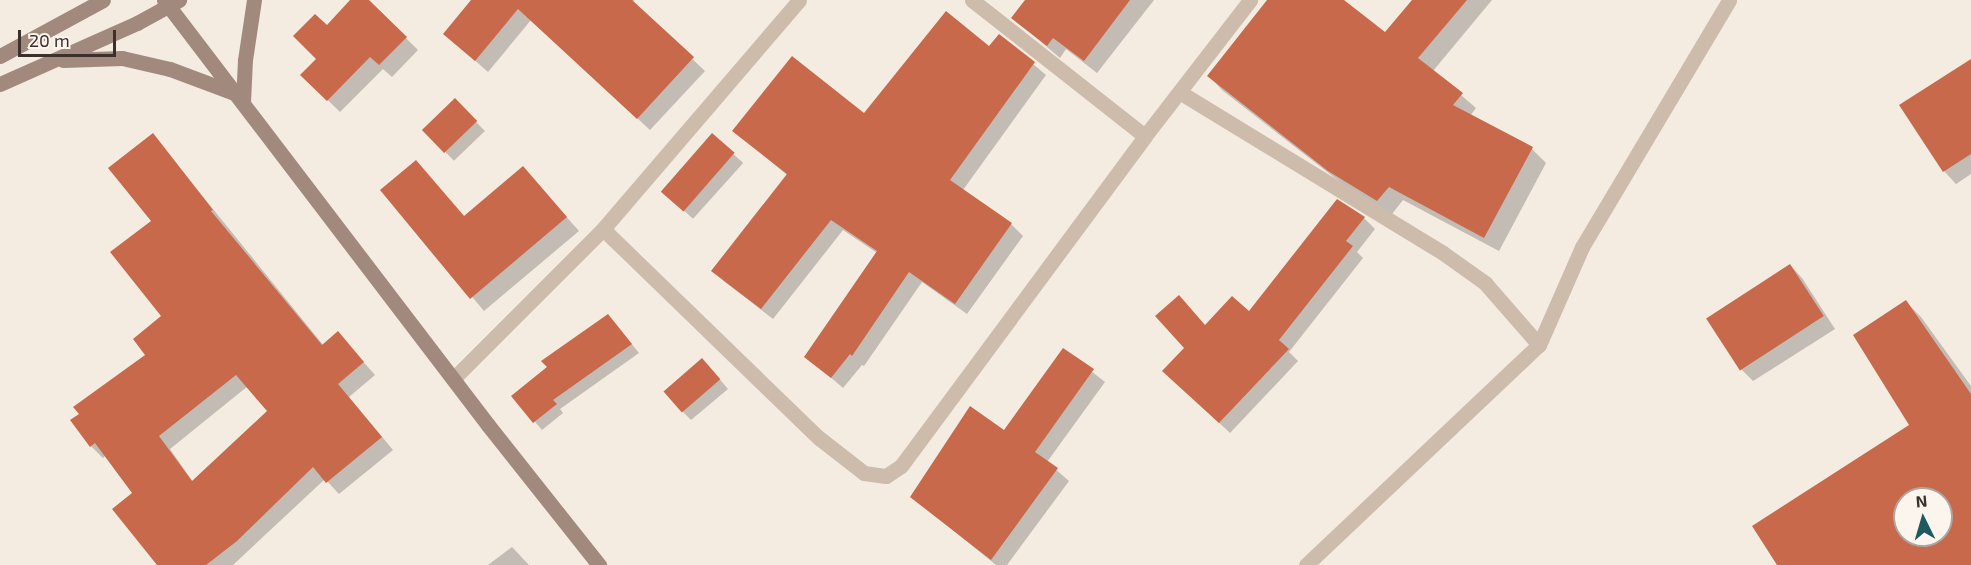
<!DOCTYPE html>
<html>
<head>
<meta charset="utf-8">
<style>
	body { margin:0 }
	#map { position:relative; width:1971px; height:565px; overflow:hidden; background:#f4ebe1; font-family:"Exo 2",sans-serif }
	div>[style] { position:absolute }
	.shadow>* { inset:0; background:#0003; transform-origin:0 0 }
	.building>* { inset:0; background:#c8694b; transform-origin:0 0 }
	.street>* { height:15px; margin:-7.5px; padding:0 7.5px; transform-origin:7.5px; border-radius:7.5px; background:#cdbbac }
	.secondary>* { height:15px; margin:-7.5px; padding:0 7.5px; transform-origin:7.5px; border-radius:7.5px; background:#a18a7d }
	span { translate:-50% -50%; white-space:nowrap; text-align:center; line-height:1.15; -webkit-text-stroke:4.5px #fbf5ee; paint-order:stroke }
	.north { position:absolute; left:1893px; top:487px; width:60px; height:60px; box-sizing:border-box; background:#fbf5ee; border:2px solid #aea6a0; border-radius:50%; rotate:355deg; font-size:16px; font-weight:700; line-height:24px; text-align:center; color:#3b302b }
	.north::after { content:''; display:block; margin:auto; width:21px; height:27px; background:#1f5a5e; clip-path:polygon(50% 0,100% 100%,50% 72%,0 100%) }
	.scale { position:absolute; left:18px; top:30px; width:98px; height:27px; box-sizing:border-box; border:3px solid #3b302b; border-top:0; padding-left:8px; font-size:18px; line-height:21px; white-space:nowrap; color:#3b302b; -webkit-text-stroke:4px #fbf5ee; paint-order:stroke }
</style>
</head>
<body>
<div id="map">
	<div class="shadow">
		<i style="clip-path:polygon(353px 0,367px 0,418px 50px,392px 77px,383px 69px,340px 112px,302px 75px,318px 59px,327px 27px)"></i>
		<i style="clip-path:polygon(473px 0,635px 0,632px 2px,705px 71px,650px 130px,531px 20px,488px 72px,445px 34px)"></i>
		<i style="clip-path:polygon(1027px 0,1154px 0,1097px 73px,1066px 49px,1060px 58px,1013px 18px)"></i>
		<i style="clip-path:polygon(1269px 0,1342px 0,1385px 34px,1414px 0,1492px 0,1433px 71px,1476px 108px,1470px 116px,1532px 149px,1546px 163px,1499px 251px,1403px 200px,1392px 214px,1344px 185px,1222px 90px,1209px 76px)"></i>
		<i style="clip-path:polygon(1000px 36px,1046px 75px,963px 190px,1011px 224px,1023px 236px,967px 314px,922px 282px,864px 366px,862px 365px,843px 388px,806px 356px,877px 253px,843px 230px,773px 319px,725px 282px,713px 270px,787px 175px,734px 131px,864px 115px,990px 48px)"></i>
		<i style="clip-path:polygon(1971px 70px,1971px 174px,1956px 184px,1944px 171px)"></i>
		<i style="left:455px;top:100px;width:43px;height:43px;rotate:46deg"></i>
		<i style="clip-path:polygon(evenodd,153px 135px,324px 346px,338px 333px,375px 375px,349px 397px,393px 450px,339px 494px,325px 479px,233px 565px,159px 565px,134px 494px,106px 455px,103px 458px,91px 446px,147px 355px,163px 317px,153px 221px,153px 135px,248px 386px,269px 411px,193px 482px,170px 449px,248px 386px)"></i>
		<i style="left:712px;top:135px;width:42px;height:75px;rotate:42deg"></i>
		<i style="clip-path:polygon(416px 162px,465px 217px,523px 168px,579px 231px,484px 311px,383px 190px)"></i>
		<i style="clip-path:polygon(1337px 201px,1364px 218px,1375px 229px,1357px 252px,1363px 258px,1289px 352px,1298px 361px,1230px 433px,1175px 381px,1206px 326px,1249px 314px)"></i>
		<i style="clip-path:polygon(1790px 265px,1802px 278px,1835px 329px,1753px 381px,1741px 369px)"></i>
		<i style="clip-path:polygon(evenodd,1906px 302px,1921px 317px,1971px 386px,1971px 565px,1779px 565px,1911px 425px,1906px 302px,1905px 499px,1941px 499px,1941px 535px,1905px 535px,1905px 499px)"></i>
		<i style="clip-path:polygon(608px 315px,639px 353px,560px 409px,563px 413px,542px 430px,513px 396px)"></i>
		<i style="clip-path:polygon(1064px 350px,1105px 382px,1047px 462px,1069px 481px,1007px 565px,996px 565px,912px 497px,1005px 432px)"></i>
		<i style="clip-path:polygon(711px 369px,728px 389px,691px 420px,682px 411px)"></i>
		<i style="clip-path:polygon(512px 547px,529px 565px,488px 565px)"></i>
	</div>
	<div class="building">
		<i style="clip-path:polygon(350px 0,369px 0,407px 37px,379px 65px,370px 57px,327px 101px,300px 75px,316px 59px,293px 36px,315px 14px,327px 25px)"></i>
		<i style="clip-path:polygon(471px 0,632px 0,694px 57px,637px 119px,518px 9px,475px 61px,443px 34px)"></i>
		<i style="clip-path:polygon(1025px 0,1130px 0,1084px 61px,1053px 38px,1047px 46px,1011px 18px)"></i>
		<i style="clip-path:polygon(1267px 0,1344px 0,1385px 32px,1412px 0,1467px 0,1418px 58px,1463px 93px,1453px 105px,1533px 147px,1484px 238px,1389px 187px,1377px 201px,1328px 171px,1207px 76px)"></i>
		<i style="clip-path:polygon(946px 11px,989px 46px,999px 34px,1035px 62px,950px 180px,1012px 223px,955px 304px,909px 272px,852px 356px,850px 354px,831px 378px,804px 357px,877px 251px,831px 220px,761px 309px,711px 271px,787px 174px,732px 131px,792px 56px,864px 113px)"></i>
		<i style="clip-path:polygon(1971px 59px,1971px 154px,1943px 172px,1899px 105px)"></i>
		<i style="left:455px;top:98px;width:32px;height:46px;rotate:46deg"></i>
		<i style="clip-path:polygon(evenodd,153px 133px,213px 210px,211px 211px,322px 345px,338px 331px,364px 362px,338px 384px,382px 437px,326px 483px,313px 467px,237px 541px,206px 565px,157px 565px,112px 509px,132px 493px,95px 443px,90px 447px,70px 420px,79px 414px,73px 407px,145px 355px,133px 339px,161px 316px,110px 252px,151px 221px,108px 168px,153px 133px,236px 375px,267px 411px,192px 481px,159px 436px,236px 375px)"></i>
		<i style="left:712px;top:133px;width:30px;height:78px;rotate:41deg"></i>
		<i style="clip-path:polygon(416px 160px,464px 216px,523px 166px,567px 217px,470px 299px,380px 190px)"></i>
		<i style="clip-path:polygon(1337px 199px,1365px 217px,1346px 241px,1353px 246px,1279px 340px,1289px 349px,1219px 423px,1162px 371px,1184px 348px,1155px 316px,1179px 295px,1205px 325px,1232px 296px,1249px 311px)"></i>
		<i style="left:1790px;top:264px;width:62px;height:100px;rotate:57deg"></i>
		<i style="clip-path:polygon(evenodd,1906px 300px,1971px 394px,1971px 565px,1777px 565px,1752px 526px,1909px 425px,1853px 335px,1906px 300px,1905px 499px,1941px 499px,1941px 535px,1905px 535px,1905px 499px)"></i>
		<i style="clip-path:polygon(608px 314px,632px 344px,553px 400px,557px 404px,533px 423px,511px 396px,547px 367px,541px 361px)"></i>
		<i style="clip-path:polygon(1063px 348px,1094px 369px,1035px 452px,1058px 468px,991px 560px,910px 497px,970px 406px,1004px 430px)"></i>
		<i style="left:702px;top:358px;width:28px;height:51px;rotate:49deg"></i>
	</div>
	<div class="street">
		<i style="left:972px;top:0;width:220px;rotate:38.2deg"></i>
		<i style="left:1181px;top:93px;width:307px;rotate:31.4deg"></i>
		<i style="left:1443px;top:253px;width:52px;rotate:35.5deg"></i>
		<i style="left:1485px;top:283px;width:82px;rotate:48.9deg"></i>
		<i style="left:1539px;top:345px;width:107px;rotate:-66.3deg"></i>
		<i style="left:1582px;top:247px;width:287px;rotate:-59.2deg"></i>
		<i style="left:603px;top:229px;width:301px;rotate:44.1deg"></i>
		<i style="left:819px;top:438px;width:57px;rotate:37.9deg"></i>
		<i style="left:864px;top:473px;width:22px;rotate:8deg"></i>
		<i style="left:886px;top:476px;width:18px;rotate:-34deg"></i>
		<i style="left:901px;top:466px;width:410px;rotate:-53.5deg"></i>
		<i style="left:1145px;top:136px;width:172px;rotate:-52.3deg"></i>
		<i style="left:454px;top:378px;width:211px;rotate:-45deg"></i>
		<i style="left:603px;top:229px;width:301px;rotate:-49.4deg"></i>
		<i style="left:1306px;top:565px;width:320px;rotate:-43.4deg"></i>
	</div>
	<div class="secondary">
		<i style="left:164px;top:0;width:534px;rotate:52.68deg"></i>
		<i style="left:488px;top:425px;width:179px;rotate:51.6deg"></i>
		<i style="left:0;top:56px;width:117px;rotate:-28.5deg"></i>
		<i style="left:63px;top:60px;width:59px;rotate:-1.9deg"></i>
		<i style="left:122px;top:58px;width:49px;rotate:12.9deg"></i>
		<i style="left:170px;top:69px;width:72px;rotate:20.5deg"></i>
		<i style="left:0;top:84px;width:150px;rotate:-24deg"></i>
		<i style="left:137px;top:23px;width:48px;rotate:-28.7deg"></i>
		<i style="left:243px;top:102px;width:42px;rotate:-87.3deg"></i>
		<i style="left:245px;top:60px;width:61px;rotate:-81.5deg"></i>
	</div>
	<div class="north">N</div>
	<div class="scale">20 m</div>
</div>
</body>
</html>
